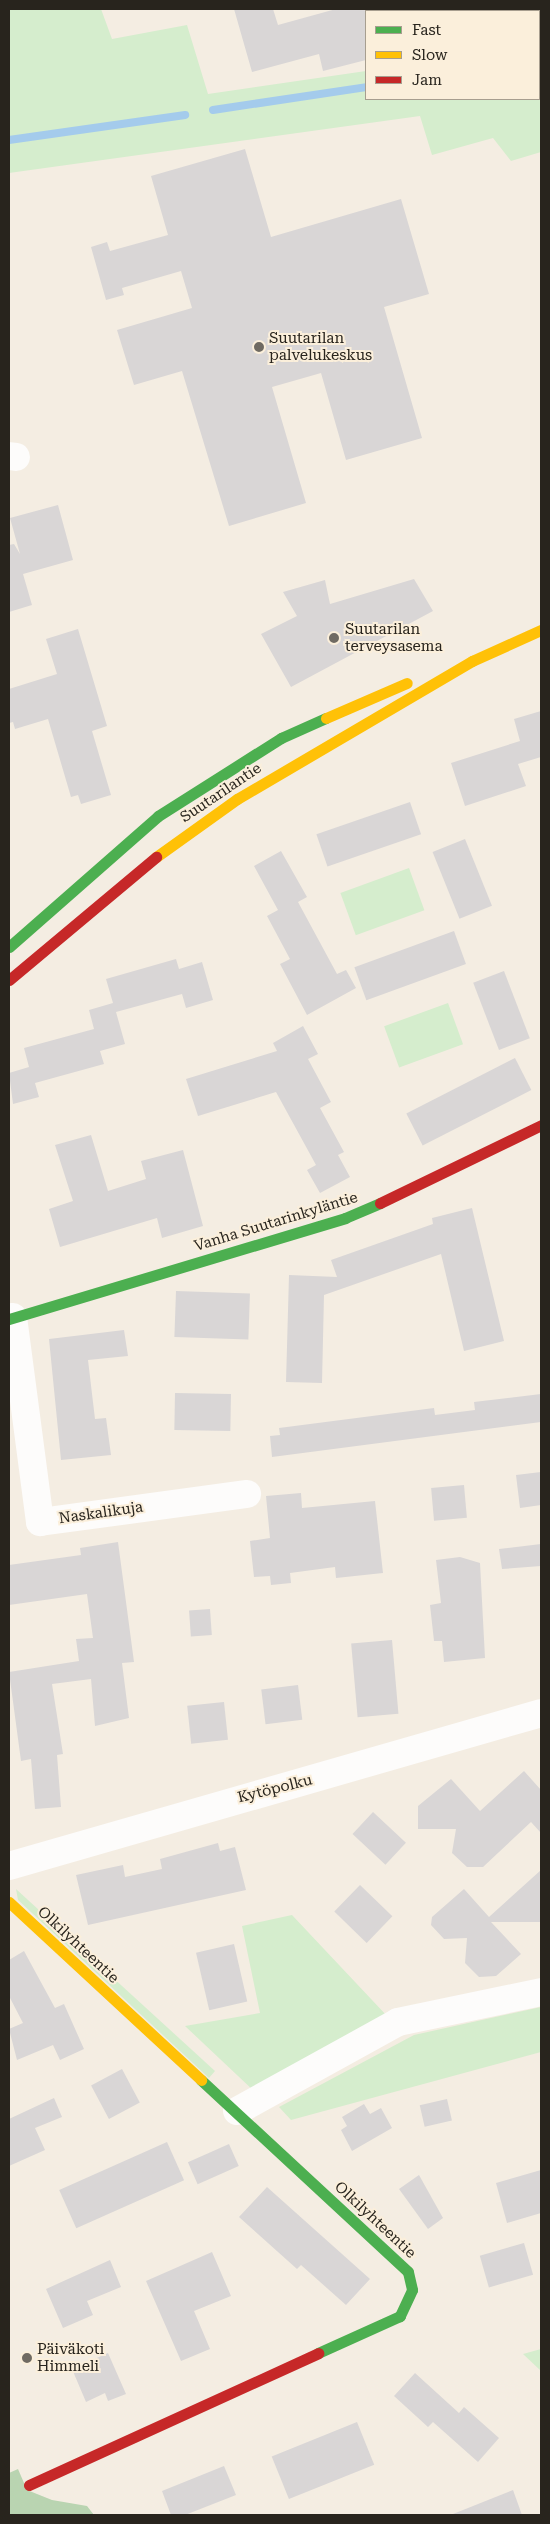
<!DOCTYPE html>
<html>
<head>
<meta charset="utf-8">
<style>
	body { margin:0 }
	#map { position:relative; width:550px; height:2524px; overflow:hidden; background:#f4ede2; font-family:"Roboto Serif",serif }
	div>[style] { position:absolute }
	.green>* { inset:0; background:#d5edcd; transform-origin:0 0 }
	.forest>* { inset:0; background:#b9d4b1 }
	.stream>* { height:8px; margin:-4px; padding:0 4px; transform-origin:4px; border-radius:4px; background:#a4cbec }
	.building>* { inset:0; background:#d9d6d6; transform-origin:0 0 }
	.street>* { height:28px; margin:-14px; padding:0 14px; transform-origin:14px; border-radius:14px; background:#fdfcfb }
	.fast>* { height:11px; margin:-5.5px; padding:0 5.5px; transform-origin:5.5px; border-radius:5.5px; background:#4caf50 }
	.slow>* { height:11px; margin:-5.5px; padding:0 5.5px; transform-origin:5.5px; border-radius:5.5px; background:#ffc107 }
	.jam>* { height:11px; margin:-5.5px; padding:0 5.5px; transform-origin:5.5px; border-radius:5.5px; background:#c62828 }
	.dots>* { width:14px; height:14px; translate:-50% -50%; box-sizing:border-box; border:2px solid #fbefdb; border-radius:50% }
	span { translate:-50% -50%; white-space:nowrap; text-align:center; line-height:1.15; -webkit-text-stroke:4px #fbefdb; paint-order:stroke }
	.poi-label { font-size:15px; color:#28241d }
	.left { translate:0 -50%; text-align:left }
	.street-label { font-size:15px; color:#28241d }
	.frame { position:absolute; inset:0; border:10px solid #28241d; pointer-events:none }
	.legend { position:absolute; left:365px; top:10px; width:175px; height:90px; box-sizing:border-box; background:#fbefdb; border:1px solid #a79e8f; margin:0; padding:6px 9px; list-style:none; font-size:15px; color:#28241d }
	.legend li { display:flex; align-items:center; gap:10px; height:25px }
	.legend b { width:25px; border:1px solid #a79e8f }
</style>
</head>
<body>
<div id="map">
	<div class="green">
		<i style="clip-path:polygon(9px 9px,101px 9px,112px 39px,187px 25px,208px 94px,366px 71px,366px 99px,539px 99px,541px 44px,541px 152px,511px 161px,493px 138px,432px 155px,420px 116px,9px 173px)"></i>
		<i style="left:409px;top:868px;width:45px;height:73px;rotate:70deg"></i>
		<i style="left:448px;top:1003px;width:44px;height:68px;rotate:70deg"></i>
		<i style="clip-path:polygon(16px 1889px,215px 2071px,209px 2078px,18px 1900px)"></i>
		<i style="clip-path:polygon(292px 1915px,388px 2017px,255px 2092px,185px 2026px,260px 2013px,242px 1926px)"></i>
		<i style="clip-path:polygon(541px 2007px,541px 2052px,291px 2120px,279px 2107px,414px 2035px)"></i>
		<i style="clip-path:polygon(354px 2203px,395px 2237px,400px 2247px,350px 2207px)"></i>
		<i style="clip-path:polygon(541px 2349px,541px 2371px,523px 2354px)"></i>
	</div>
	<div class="forest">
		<i style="clip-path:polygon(18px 2469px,27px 2490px,52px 2500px,87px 2506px,94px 2515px,9px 2515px,9px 2473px)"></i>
	</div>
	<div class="stream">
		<i style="left:539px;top:63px;width:2px;rotate:-27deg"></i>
		<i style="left:213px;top:110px;width:155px;rotate:-8.5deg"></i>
		<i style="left:9px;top:140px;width:178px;rotate:-8.1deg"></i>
	</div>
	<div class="building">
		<i style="clip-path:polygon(234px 9px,273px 9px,278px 25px,336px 9px,366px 9px,366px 60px,323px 71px,319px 54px,252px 72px)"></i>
		<i style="clip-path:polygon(245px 149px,271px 237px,401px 199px,429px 294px,384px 307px,422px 438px,346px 460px,321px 373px,272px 387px,306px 503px,229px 526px,182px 371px,134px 385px,117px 330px,192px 308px,181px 271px,122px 288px,124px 295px,106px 300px,91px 247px,107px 242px,110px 251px,168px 235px,151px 176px)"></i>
		<i style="clip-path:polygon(58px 505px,73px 560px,23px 574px,32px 605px,9px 612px,9px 545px,14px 544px,20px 554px,10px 518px)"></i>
		<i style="clip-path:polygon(414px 579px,433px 611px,291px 687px,261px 634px,297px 616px,283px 592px,325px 580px,330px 604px)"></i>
		<i style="clip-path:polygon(78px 629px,107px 726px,92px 731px,111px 795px,81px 804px,78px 795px,71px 797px,48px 719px,15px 729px,13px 722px,9px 723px,9px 689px,57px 674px,46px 639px)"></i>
		<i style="clip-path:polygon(541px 711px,541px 757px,518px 764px,526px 786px,465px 806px,451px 763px,520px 741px,514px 719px)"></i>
		<i style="left:410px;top:802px;width:34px;height:99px;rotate:71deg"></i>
		<i style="left:465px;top:839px;width:72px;height:35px;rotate:68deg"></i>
		<i style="clip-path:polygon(281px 851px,307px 897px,298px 902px,337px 974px,346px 970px,356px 988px,307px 1015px,280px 964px,290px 959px,267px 916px,278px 910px,254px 866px)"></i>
		<i style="left:454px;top:931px;width:35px;height:106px;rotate:70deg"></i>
		<i style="clip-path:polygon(176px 959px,179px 969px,202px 962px,213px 1000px,186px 1008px,182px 994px,116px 1012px,125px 1044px,100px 1051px,104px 1064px,35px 1083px,39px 1097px,13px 1104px,9px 1073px,29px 1067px,24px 1048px,94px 1029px,89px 1010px,113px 1003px,106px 979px)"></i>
		<i style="left:504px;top:971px;width:72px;height:33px;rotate:69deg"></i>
		<i style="clip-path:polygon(303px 1026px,318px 1054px,308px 1059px,331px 1102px,320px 1108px,344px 1152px,338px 1155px,350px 1177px,320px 1193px,307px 1170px,316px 1165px,276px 1092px,198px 1116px,186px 1079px,277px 1051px,273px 1043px)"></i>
		<i style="left:515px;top:1058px;width:36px;height:122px;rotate:63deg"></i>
		<i style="clip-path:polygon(91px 1135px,108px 1191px,146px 1179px,141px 1161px,183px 1150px,203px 1226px,162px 1238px,157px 1218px,60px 1247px,49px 1209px,73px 1201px,55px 1145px)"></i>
		<i style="clip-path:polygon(472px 1208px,504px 1341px,464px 1351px,441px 1254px,324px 1295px,322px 1383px,286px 1382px,289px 1275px,337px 1277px,331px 1260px,433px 1224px,432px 1218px)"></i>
		<i style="left:176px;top:1291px;width:74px;height:46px;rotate:2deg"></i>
		<i style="clip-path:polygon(124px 1330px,128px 1356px,88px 1360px,95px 1419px,106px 1418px,111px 1455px,61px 1460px,49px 1339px)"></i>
		<i style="left:175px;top:1393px;width:56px;height:37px;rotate:1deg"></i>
		<i style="clip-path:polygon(541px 1394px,541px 1422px,272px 1457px,270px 1436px,280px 1435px,279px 1428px,434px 1408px,435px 1415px,475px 1410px,474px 1402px)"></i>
		<i style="clip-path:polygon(541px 1472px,541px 1505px,520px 1508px,516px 1475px)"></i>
		<i style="left:464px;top:1485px;width:33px;height:33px;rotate:85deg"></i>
		<i style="clip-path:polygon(301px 1493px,302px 1508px,375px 1501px,383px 1573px,336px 1578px,335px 1567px,290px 1573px,291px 1583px,271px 1585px,270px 1576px,254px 1577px,250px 1541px,270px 1538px,266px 1496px)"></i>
		<i style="clip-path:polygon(118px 1542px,134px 1662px,122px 1663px,129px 1718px,95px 1726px,91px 1679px,52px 1684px,63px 1754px,57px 1755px,61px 1807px,35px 1809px,31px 1759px,21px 1761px,9px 1672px,79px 1661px,76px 1639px,93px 1638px,87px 1594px,9px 1605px,9px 1565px,81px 1555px,80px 1548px)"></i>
		<i style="clip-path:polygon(541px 1544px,541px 1566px,502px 1569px,499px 1549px)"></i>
		<i style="clip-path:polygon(460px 1557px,480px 1563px,485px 1658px,444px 1662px,442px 1641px,434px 1641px,430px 1605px,441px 1603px,436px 1560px)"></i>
		<i style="left:210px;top:1609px;width:26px;height:21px;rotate:86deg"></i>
		<i style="left:392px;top:1640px;width:74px;height:41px;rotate:85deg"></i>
		<i style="left:298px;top:1685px;width:35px;height:37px;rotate:83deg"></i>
		<i style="left:224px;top:1702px;width:38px;height:37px;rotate:84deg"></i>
		<i style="clip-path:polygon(524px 1771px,541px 1790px,541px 1833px,531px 1822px,483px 1867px,467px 1867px,452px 1853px,456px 1829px,418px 1829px,418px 1806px,451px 1779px,480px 1811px)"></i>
		<i style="left:373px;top:1812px;width:45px;height:30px;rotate:43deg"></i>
		<i style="clip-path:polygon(218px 1843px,220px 1851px,235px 1847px,246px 1890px,88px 1925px,76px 1875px,123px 1865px,125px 1877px,162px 1869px,160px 1859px)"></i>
		<i style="clip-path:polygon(541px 1870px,541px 1922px,491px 1922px,521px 1954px,496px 1976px,479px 1977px,465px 1963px,467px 1938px,444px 1939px,431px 1925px,432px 1917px,464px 1889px,489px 1917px)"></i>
		<i style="left:360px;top:1885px;width:45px;height:37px;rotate:44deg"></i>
		<i style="left:234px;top:1944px;width:59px;height:39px;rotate:77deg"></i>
		<i style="clip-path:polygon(24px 1951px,55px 2008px,64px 2004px,84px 2049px,60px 2060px,53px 2045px,17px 2060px,9px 2029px,23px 2023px,9px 1996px,9px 1960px)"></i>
		<i style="left:122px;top:2069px;width:38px;height:35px;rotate:62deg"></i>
		<i style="clip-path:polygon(54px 2098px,62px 2117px,35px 2128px,45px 2150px,9px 2166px,9px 2119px)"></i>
		<i style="left:447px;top:2099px;width:22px;height:28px;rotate:77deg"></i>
		<i style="clip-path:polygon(364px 2104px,370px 2114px,381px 2108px,392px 2128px,352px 2151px,341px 2130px,347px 2126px,342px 2117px)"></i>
		<i style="left:167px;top:2142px;width:42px;height:118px;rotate:66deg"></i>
		<i style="left:229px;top:2144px;width:24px;height:45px;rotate:66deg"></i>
		<i style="clip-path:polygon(541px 2170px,541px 2213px,507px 2223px,496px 2183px)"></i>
		<i style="clip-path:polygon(419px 2175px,443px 2218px,428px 2229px,399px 2189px)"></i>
		<i style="clip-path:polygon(267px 2187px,370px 2279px,346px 2305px,301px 2265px,297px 2269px,239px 2217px)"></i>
		<i style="left:524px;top:2243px;width:33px;height:46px;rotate:74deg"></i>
		<i style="clip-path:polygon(212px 2252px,231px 2296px,194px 2311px,210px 2349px,181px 2361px,146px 2281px)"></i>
		<i style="clip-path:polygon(110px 2260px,121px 2287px,87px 2301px,93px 2315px,63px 2328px,46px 2289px)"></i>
		<i style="clip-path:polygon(108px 2353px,126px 2394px,108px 2401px,105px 2393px,86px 2402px,72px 2369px)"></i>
		<i style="clip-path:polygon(415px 2373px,459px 2413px,464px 2407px,499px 2438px,478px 2462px,433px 2422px,428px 2427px,394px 2396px)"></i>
		<i style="left:357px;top:2422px;width:46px;height:92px;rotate:68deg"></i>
		<i style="clip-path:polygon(224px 2466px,236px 2495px,185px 2515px,171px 2515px,162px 2491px)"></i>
		<i style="clip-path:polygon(513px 2490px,522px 2515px,453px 2515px,453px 2514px)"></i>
	</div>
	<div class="street">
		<i style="left:9px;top:456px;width:7px;rotate:8deg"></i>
		<i style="left:13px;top:1317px;width:207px;rotate:82.5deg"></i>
		<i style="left:40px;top:1522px;width:209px;rotate:-7.7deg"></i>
		<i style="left:9px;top:1866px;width:554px;rotate:-16.04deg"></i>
		<i style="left:237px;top:2111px;width:184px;rotate:-28.9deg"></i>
		<i style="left:398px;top:2022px;width:146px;rotate:-11.8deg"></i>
	</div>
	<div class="fast">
		<i style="left:9px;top:947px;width:198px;rotate:-41.3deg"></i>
		<i style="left:158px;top:816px;width:146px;rotate:-32.4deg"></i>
		<i style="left:281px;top:738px;width:49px;rotate:-24deg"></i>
		<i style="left:9px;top:1319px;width:351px;rotate:-16.7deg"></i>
		<i style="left:345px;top:1218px;width:38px;rotate:-23deg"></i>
		<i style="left:201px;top:2080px;width:282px;rotate:42.8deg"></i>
		<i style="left:408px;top:2272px;width:18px;rotate:77deg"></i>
		<i style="left:412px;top:2290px;width:29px;rotate:115deg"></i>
		<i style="left:400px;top:2316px;width:90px;rotate:155.7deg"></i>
	</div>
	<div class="slow">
		<i style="left:326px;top:718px;width:88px;rotate:-23.4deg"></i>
		<i style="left:156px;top:857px;width:100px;rotate:-35.6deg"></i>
		<i style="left:237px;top:799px;width:273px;rotate:-30.4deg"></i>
		<i style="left:472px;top:661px;width:76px;rotate:-24.2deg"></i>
		<i style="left:9px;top:1902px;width:262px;rotate:42.8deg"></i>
	</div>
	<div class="jam">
		<i style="left:9px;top:980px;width:192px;rotate:-39.9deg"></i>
		<i style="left:380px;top:1203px;width:179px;rotate:-25.8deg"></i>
		<i style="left:29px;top:2485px;width:318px;rotate:-24.5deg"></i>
	</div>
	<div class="dots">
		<i style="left:259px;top:347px;background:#6f6a62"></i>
		<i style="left:334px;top:638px;background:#6f6a62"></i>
		<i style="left:27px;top:2358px;background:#6f6a62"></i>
	</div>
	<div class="poi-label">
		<span class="left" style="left:269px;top:347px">Suutarilan<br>palvelukeskus</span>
		<span class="left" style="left:345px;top:638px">Suutarilan<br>terveysasema</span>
		<span class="left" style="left:37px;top:2358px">Päiväkoti<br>Himmeli</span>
	</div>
	<div class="street-label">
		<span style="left:221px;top:793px;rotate:-34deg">Suutarilantie</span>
		<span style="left:276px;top:1222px;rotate:-17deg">Vanha Suutarinkyläntie</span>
		<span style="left:101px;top:1513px;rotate:-8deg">Naskalikuja</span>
		<span style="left:275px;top:1789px;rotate:-14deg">Kytöpolku</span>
		<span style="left:78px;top:1945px;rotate:43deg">Olkilyhteentie</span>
		<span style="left:375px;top:2220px;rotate:43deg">Olkilyhteentie</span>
	</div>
	<div class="frame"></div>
	<ul class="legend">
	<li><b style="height:6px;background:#4caf50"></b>Fast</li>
	<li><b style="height:6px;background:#ffc107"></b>Slow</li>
	<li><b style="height:6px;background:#c62828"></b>Jam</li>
	</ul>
</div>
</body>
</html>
